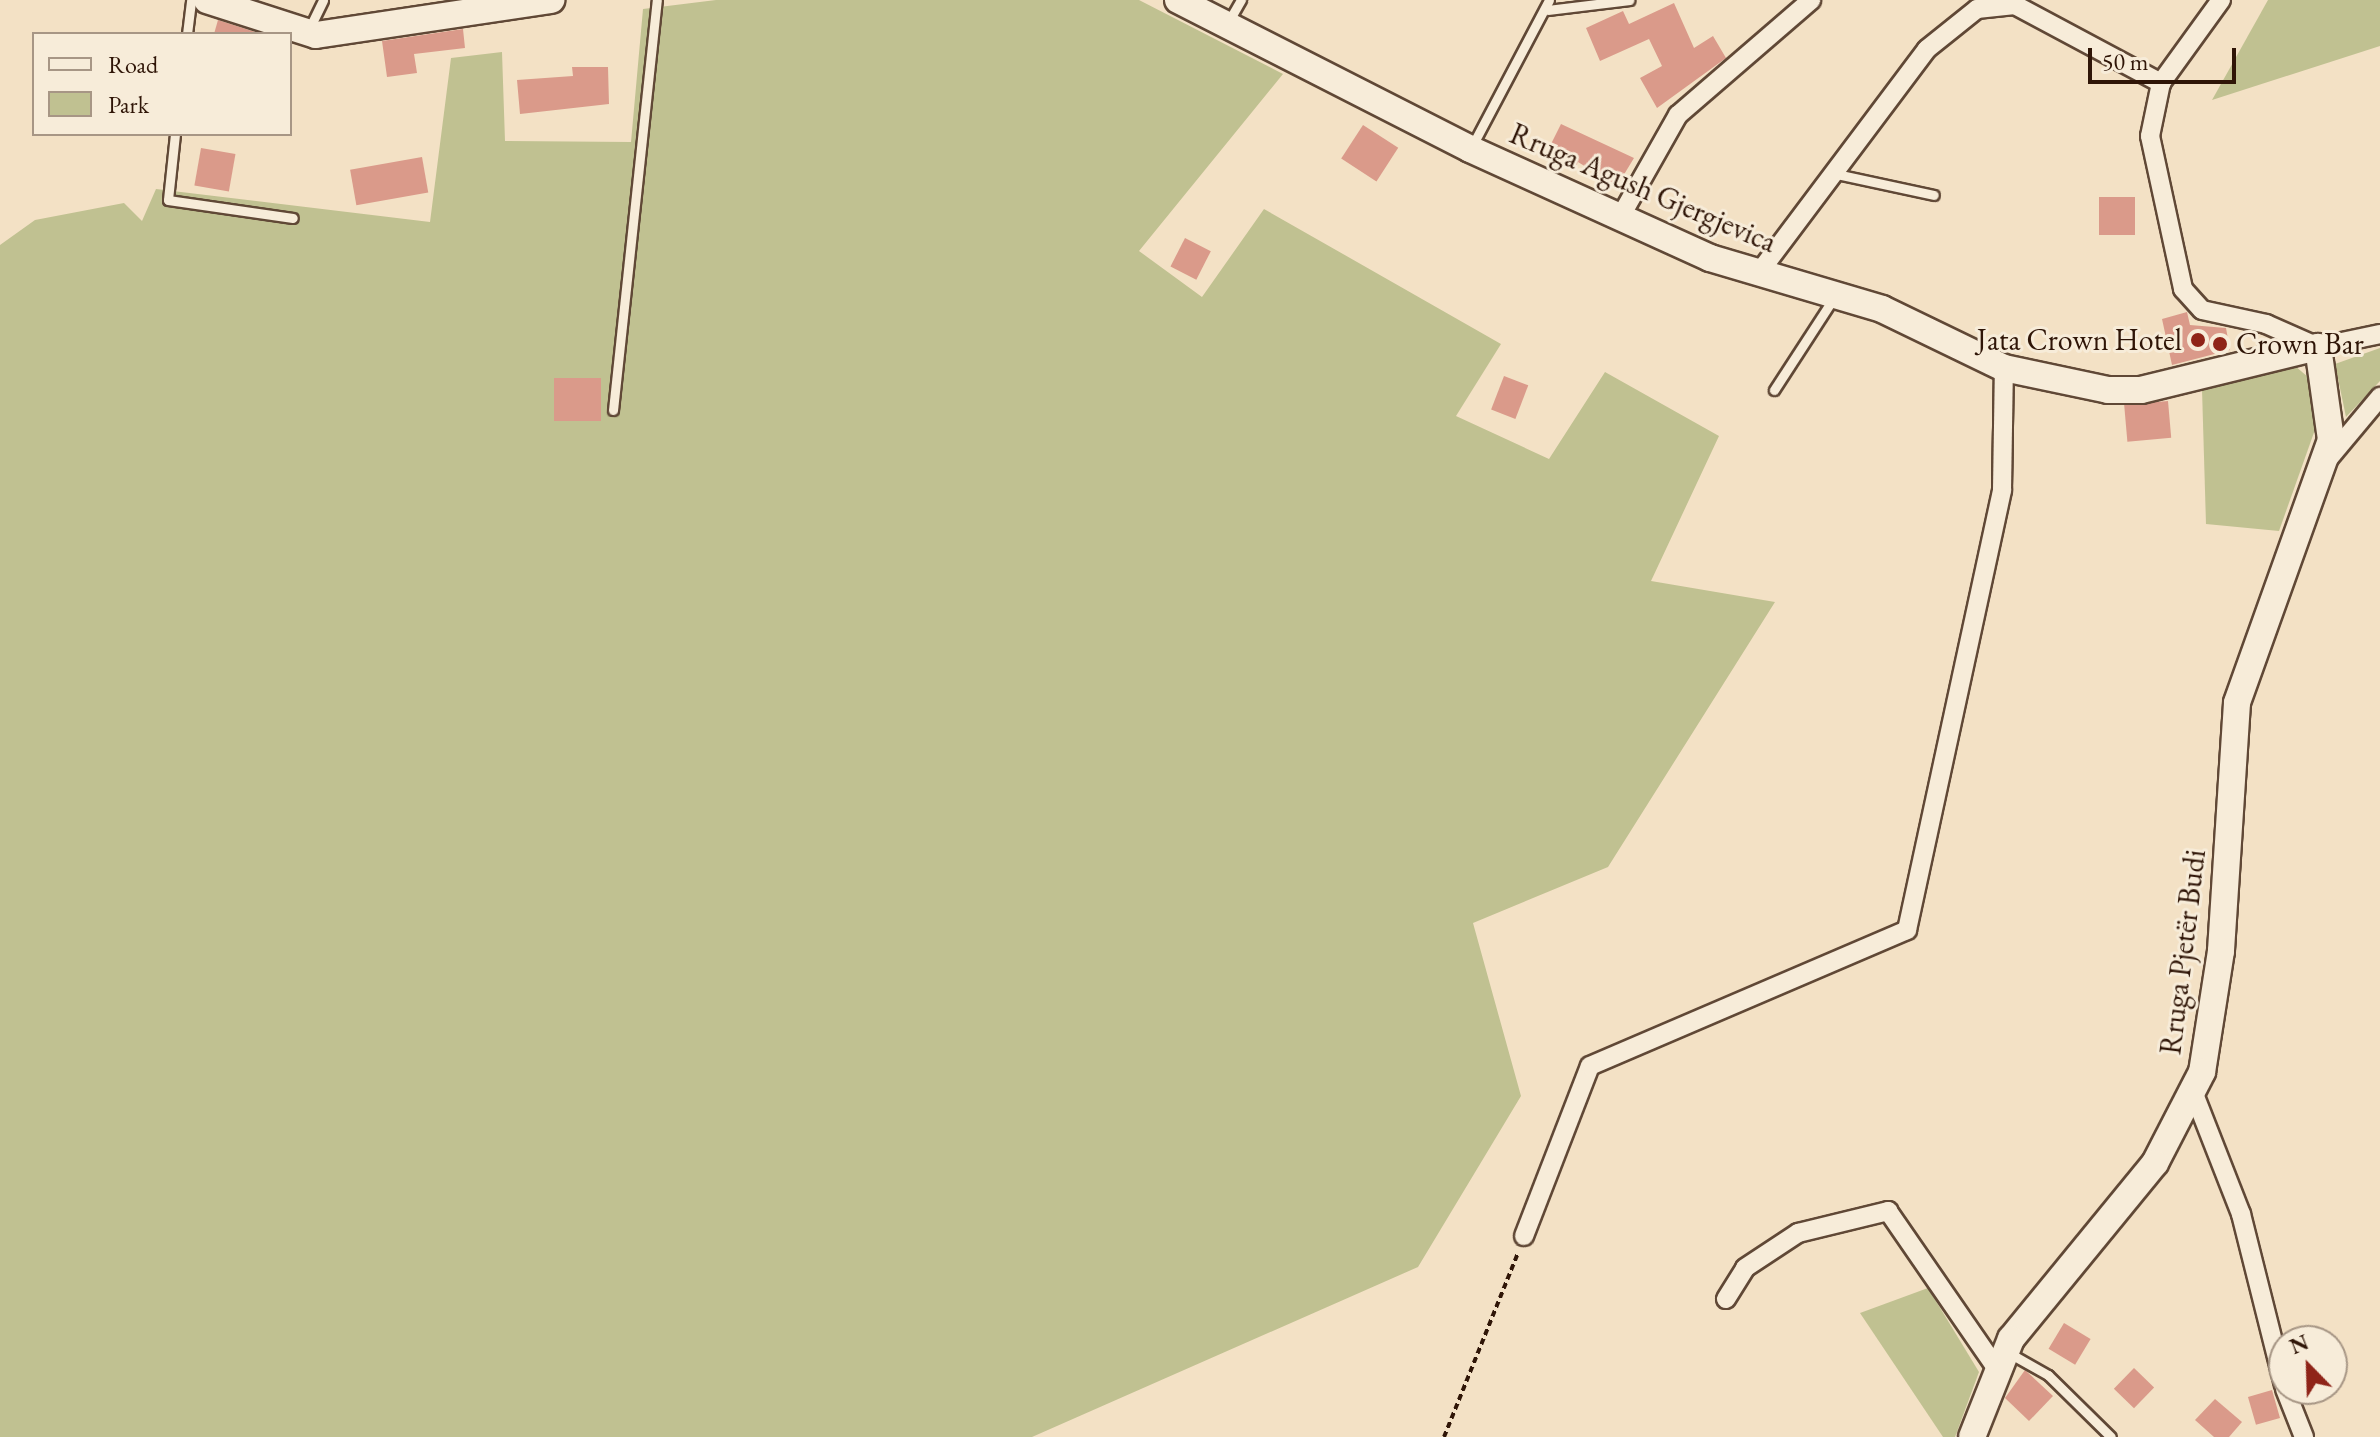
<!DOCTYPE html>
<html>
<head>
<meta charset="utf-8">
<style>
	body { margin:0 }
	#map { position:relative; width:2380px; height:1437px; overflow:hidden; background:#f3e1c5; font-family:"EB Garamond",serif }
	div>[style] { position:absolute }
	.green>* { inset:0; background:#c0c191 }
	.building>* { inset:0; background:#da9a8a; transform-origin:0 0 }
	.path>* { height:4px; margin-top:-2px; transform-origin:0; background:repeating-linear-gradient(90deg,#2f1507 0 6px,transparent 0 10px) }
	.roads { filter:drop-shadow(2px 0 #604836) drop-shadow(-2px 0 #604836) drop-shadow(0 2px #604836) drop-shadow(0 -2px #604836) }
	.lane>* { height:9px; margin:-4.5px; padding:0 4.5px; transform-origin:4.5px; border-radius:4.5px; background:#f7ecd9 }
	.street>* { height:18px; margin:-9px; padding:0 9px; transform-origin:9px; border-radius:9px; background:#f7ecd9 }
	.secondary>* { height:26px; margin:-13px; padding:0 13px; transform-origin:13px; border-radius:13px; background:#f7ecd9 }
	.dots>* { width:22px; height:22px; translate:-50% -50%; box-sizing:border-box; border:4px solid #f7ecd9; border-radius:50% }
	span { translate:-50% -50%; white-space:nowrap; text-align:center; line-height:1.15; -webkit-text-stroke:6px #f7ecd9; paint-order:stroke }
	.street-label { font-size:30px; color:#2f1507 }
	.poi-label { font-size:30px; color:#2f1507 }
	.right { translate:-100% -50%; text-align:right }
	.left { translate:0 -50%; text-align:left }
	.legend { position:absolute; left:32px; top:32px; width:260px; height:104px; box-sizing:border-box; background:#f7ecd9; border:2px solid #a79685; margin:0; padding:10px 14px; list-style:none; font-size:24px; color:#2f1507 }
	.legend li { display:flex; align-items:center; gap:16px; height:40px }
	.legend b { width:40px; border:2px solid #a79685 }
	.north { position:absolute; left:2268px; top:1325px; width:80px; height:80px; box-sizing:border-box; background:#f7ecd9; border:2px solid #a79685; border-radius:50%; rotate:337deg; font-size:22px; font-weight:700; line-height:32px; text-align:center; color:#2f1507 }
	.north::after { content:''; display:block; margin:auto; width:28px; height:36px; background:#8f2418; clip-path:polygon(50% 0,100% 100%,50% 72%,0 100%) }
	.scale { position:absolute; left:2088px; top:48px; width:148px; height:36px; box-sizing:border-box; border:4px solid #2f1507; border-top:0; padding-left:10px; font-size:24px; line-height:28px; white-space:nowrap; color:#2f1507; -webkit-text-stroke:6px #f7ecd9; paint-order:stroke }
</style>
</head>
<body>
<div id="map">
	<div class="green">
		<i style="clip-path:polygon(716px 0,1139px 0,1283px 74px,1139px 251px,1202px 297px,1264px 209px,1501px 344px,1456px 416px,1549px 459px,1605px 372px,1719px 436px,1651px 581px,1775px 602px,1608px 867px,1473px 923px,1521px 1096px,1418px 1267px,1032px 1437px,0 1437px,0 245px,35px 220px,124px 203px,142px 221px,156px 189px,430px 222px,451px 58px,502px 52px,505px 141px,631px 142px,643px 9px)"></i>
		<i style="clip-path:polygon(2268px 0,2380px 0,2380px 46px,2212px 100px)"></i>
		<i style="clip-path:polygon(2380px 348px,2380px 381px,2346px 417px,2335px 364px)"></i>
		<i style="clip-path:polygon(2295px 366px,2308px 377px,2317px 424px,2279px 531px,2206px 524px,2202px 389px)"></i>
		<i style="clip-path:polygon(1928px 1288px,1979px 1372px,1955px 1437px,1943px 1437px,1860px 1313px)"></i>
	</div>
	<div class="building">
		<i style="clip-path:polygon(1674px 3px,1694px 48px,1713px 36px,1726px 58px,1657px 108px,1640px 78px,1662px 66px,1649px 39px,1600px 61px,1586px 28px,1623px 11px,1629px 24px)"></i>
		<i style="clip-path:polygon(218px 20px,261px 34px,214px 34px)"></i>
		<i style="clip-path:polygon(463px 29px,465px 48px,414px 54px,417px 73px,387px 77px,382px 41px)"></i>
		<i style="clip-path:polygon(572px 67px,608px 67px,609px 104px,520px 114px,517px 80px,573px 76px)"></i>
		<i style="clip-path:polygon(1561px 124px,1634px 158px,1617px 186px,1578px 162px,1575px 168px,1546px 154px)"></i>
		<i style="left:1363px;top:125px;width:42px;height:40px;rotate:33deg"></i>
		<i style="left:201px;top:148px;width:35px;height:38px;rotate:10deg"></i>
		<i style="left:422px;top:157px;width:36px;height:73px;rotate:80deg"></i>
		<i style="left:2099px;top:197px;width:36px;height:38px"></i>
		<i style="left:1185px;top:238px;width:29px;height:32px;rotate:27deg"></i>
		<i style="clip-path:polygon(2187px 312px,2190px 325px,2226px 328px,2230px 350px,2172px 365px,2162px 319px)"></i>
		<i style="left:1504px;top:376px;width:26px;height:36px;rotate:21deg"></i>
		<i style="left:554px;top:378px;width:47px;height:43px"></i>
		<i style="left:2168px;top:401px;width:37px;height:44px;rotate:85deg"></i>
		<i style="left:2064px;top:1323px;width:31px;height:30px;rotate:31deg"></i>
		<i style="left:2134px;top:1368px;width:28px;height:29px;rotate:44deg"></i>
		<i style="clip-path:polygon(2025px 1370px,2053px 1396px,2029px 1421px,2005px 1398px)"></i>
		<i style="left:2272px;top:1390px;width:29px;height:25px;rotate:74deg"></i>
		<i style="clip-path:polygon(2215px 1399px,2242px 1422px,2229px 1437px,2214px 1437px,2195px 1420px)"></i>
	</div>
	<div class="path">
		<i style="left:1444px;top:1437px;width:198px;rotate:-68.1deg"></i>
	</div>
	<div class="roads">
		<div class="lane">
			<i style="left:1548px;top:10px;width:82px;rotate:-7deg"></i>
			<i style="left:1227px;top:24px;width:28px;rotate:-60deg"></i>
			<i style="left:309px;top:29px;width:32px;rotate:-64deg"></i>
			<i style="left:187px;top:34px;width:34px;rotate:-83deg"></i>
			<i style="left:175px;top:134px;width:66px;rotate:96.1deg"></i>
			<i style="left:168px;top:200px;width:126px;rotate:8.2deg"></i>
			<i style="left:1472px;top:146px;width:165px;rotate:-62.2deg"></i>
			<i style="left:1832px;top:173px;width:104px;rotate:12.2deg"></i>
			<i style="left:1774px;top:390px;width:108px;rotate:-57deg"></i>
			<i style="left:613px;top:410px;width:412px;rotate:-83.9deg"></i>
			<i style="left:2009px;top:1353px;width:45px;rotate:29.4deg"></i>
			<i style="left:2048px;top:1375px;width:88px;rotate:44.5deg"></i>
		</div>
		<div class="street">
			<i style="left:2221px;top:0;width:102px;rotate:125.9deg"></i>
			<i style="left:2161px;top:83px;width:54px;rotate:101.7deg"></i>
			<i style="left:2150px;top:136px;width:157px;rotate:77.8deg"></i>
			<i style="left:2183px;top:289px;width:28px;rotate:48deg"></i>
			<i style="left:2202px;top:310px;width:66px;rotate:12.3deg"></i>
			<i style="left:2266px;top:324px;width:57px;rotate:23.9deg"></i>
			<i style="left:2318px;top:347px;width:63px;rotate:-11.8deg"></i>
			<i style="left:1622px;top:214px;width:114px;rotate:-60.5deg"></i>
			<i style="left:1678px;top:115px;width:176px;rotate:-40.8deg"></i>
			<i style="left:1758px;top:274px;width:281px;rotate:-53.1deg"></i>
			<i style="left:1927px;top:49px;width:64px;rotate:-38.7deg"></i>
			<i style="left:1977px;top:9px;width:38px;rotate:-6deg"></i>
			<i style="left:2015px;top:5px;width:166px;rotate:28.1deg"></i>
			<i style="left:2329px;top:458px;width:80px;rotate:-50.1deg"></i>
			<i style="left:2194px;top:1094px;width:129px;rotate:68.6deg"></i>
			<i style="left:2241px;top:1214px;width:176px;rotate:75.9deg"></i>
			<i style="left:1524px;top:1236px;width:182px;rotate:-68.8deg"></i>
			<i style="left:1590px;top:1066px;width:345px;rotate:-23.2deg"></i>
			<i style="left:1907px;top:930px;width:450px;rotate:-77.8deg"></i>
			<i style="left:2002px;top:490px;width:122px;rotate:-89.1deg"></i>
			<i style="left:1726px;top:1299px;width:36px;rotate:-58deg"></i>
			<i style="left:1745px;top:1268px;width:64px;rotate:-33.4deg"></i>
			<i style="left:1798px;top:1233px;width:93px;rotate:-13.7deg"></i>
			<i style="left:1888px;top:1211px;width:192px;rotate:55.4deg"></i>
			<i style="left:2285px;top:1389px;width:52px;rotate:68.4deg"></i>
		</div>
		<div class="secondary">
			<i style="left:207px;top:0;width:114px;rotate:17.8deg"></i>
			<i style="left:316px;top:35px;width:238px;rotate:-8.5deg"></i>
			<i style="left:1178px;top:0;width:328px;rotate:27deg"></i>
			<i style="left:1470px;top:149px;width:264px;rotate:24.4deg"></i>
			<i style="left:1710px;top:258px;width:179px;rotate:16.5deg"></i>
			<i style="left:1882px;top:309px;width:136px;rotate:25.8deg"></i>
			<i style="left:2004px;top:368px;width:106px;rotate:11.9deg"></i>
			<i style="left:2108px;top:390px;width:33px"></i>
			<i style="left:2141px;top:390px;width:182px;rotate:-13.7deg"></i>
			<i style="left:2318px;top:347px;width:94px;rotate:82deg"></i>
			<i style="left:2331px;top:440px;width:279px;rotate:109.7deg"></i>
			<i style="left:2237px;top:703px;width:249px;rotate:93.7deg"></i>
			<i style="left:2221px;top:951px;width:122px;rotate:98.9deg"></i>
			<i style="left:2202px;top:1072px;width:102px;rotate:117.3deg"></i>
			<i style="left:2155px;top:1163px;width:227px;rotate:129.3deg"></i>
			<i style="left:2011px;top:1339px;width:105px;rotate:111.7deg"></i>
		</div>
	</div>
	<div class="dots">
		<i style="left:2198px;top:340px;background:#8f2418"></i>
		<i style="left:2220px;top:344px;background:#8f2418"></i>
	</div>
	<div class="street-label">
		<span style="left:1643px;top:188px;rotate:23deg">Rruga Agush Gjergjevica</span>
		<span style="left:2183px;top:952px;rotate:-83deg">Rruga Pjetër Budi</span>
	</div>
	<div class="poi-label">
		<span class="right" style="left:2182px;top:340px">Jata Crown Hotel</span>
		<span class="left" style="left:2236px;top:344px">Crown Bar</span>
	</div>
	<ul class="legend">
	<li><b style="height:10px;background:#f7ecd9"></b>Road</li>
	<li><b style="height:22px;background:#c0c191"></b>Park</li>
	</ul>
	<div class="north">N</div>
	<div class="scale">50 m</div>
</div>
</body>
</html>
